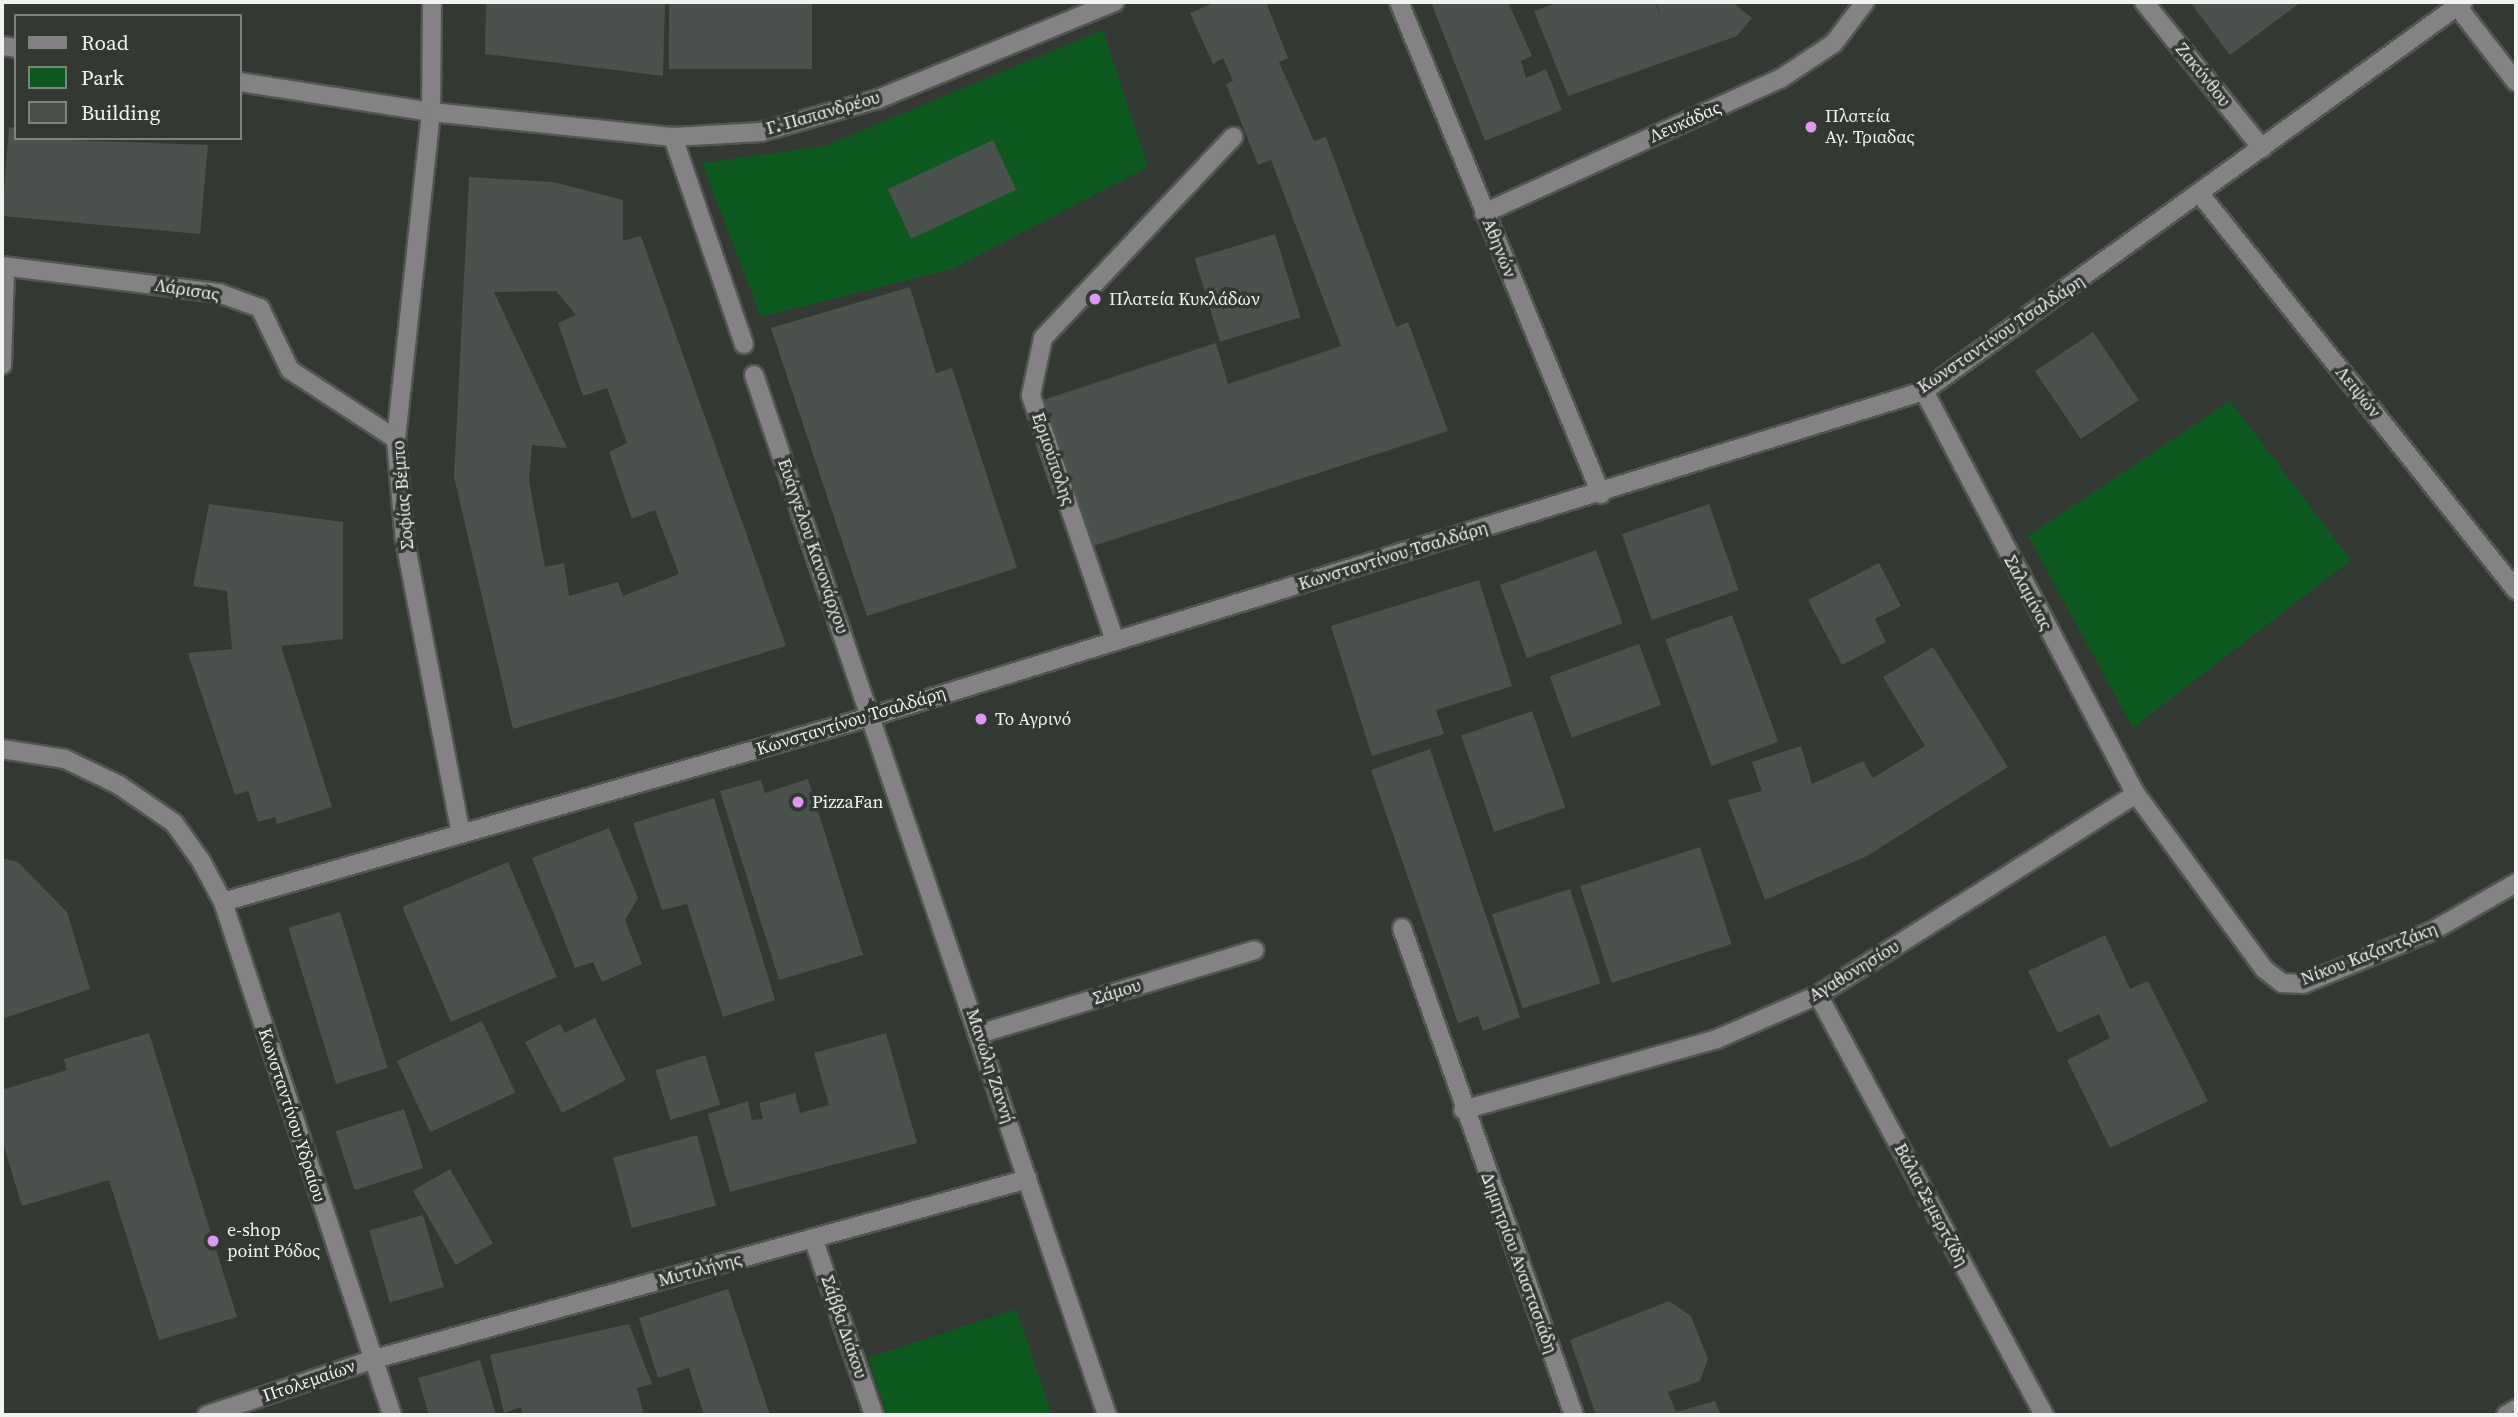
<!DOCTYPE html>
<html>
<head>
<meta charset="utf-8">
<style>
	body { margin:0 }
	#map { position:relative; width:2518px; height:1417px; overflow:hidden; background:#333833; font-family:"Source Serif 4",serif }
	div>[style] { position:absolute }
	.green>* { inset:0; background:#0d581f }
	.building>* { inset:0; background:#4b514c; transform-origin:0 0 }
	.roads { filter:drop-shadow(2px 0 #515651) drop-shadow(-2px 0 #515651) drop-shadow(0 2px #515651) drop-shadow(0 -2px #515651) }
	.minor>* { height:18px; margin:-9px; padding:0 9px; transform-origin:9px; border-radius:9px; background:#848285 }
	.dots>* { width:19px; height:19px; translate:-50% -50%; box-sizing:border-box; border:4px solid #333833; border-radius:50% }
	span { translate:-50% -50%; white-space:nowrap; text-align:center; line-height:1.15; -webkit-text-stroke:7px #333833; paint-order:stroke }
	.street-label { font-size:18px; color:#f0f3f0 }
	.poi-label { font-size:18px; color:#f0f3f0 }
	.left { translate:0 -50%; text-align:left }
	.frame { position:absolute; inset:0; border:4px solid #f0f3f0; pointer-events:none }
	.legend { position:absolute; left:14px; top:14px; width:228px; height:126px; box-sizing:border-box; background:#333833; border:2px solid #7f837f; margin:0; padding:9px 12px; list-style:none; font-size:21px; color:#f0f3f0 }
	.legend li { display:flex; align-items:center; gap:14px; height:35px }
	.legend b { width:35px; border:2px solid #7f837f }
</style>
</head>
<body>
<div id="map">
	<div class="green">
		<i style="clip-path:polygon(1103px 30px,1148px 167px,952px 269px,761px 317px,702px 163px,825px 146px)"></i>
		<i style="clip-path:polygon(2230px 401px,2351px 560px,2133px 728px,2028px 536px)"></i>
		<i style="clip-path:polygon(1016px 1309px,1052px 1415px,887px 1415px,868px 1358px)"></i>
	</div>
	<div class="building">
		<i style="clip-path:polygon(486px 2px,665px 2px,663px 76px,485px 54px)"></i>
		<i style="left:669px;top:2px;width:143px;height:67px"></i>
		<i style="clip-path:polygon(1216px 2px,1266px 2px,1288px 58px,1279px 62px,1314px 141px,1326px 137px,1396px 327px,1408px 322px,1448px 431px,1090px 547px,1043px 400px,1216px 343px,1228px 384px,1341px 346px,1271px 160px,1258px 165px,1226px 84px,1233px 81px,1223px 58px,1213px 64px,1190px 13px)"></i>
		<i style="clip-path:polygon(1431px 2px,1508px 2px,1532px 56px,1521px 61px,1526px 78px,1546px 69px,1562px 110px,1485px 141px)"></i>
		<i style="clip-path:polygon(1559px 2px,1655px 2px,1662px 19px,1656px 2px,1732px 2px,1752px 18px,1737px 36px,1568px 96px,1534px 11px)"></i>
		<i style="clip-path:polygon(2190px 2px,2301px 2px,2230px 55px)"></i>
		<i style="clip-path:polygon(9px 127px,16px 128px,16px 138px,208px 145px,200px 234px,2px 216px)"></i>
		<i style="left:993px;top:140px;width:55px;height:116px;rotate:65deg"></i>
		<i style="clip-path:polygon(evenodd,469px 177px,553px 182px,623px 200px,623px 241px,641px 236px,786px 646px,513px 729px,454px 477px,469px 177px,556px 291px,576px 315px,558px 323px,583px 396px,607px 388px,627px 443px,609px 452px,632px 519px,655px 510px,679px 574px,623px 596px,618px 582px,569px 596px,564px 563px,545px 567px,529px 481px,532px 445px,567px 448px,494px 292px,556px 291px)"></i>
		<i style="left:1275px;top:234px;width:87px;height:84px;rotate:73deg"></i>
		<i style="clip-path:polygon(910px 287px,936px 373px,952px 368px,1017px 568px,867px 616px,771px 328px)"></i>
		<i style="left:2093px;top:332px;width:82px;height:70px;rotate:56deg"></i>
		<i style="clip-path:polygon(209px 504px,343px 522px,343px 639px,281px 646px,332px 807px,277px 824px,275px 817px,258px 822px,248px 791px,235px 795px,188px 653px,232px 649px,227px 591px,193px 586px)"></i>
		<i style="left:1709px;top:504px;width:91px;height:92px;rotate:71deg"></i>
		<i style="left:1596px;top:550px;width:78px;height:102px;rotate:70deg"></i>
		<i style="clip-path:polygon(1879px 563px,1901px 606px,1875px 619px,1886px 642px,1842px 665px,1808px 600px)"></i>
		<i style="clip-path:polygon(1479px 580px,1512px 686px,1436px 710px,1444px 734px,1372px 756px,1331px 626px)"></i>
		<i style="left:1732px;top:615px;width:135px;height:71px;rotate:70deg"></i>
		<i style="left:1639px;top:644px;width:65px;height:95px;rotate:70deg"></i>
		<i style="clip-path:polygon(1933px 647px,2008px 767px,1867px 856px,1765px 900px,1728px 800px,1762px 791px,1752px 762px,1801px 746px,1812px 784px,1863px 761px,1873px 778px,1925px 746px,1883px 677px)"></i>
		<i style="left:1532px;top:711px;width:102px;height:75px;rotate:71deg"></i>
		<i style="clip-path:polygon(1430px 749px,1520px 1017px,1483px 1031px,1478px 1016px,1458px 1023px,1371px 770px)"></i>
		<i style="clip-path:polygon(808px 779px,863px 955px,779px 980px,720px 791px,761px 780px,765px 793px)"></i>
		<i style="clip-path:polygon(714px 798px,775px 1000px,723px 1017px,687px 904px,662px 910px,633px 823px)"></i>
		<i style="clip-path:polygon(609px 828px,638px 898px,625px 920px,642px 964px,602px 982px,593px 962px,575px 968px,532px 858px)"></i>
		<i style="left:1700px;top:847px;width:102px;height:126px;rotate:72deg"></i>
		<i style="clip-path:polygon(2px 858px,18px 862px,67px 912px,90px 989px,2px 1019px)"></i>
		<i style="left:508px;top:862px;width:125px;height:115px;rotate:67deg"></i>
		<i style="left:1570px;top:889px;width:99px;height:82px;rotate:72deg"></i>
		<i style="left:340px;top:912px;width:163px;height:54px;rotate:73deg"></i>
		<i style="clip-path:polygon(2105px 935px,2130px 989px,2148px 981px,2208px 1101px,2110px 1148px,2067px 1060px,2110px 1038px,2099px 1014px,2058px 1033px,2028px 971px)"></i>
		<i style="clip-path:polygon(595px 1018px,626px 1080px,562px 1113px,525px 1042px,560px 1024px,565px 1033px)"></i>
		<i style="left:482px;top:1021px;width:79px;height:94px;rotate:65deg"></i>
		<i style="clip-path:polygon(149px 1033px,237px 1317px,159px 1340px,109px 1180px,22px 1206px,2px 1140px,2px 1090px,67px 1070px,64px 1059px)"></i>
		<i style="clip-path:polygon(886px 1033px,917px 1143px,730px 1192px,708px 1114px,748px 1101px,752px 1120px,763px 1119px,759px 1103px,795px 1093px,800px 1113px,829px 1105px,814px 1053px)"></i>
		<i style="left:705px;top:1055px;width:52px;height:52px;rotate:73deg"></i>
		<i style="left:404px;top:1109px;width:62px;height:72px;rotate:72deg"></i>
		<i style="left:697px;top:1135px;width:73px;height:87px;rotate:75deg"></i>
		<i style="left:450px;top:1169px;width:86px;height:43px;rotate:60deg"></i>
		<i style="left:423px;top:1215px;width:75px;height:56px;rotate:74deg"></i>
		<i style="clip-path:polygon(728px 1289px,770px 1415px,704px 1415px,689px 1368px,658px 1378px,639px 1318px)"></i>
		<i style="clip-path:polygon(1669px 1301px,1691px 1316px,1708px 1359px,1700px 1381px,1668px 1392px,1676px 1412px,1715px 1401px,1721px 1415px,1596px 1415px,1570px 1340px)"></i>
		<i style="clip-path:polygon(629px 1324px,652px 1384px,637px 1388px,644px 1415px,523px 1415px,521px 1407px,504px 1413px,490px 1355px)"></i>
		<i style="clip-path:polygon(480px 1360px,496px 1415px,429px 1415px,418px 1378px)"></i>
	</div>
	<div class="roads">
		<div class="minor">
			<i style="left:432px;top:2px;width:110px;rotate:90.5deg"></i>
			<i style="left:431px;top:112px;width:329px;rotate:96.1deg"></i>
			<i style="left:396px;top:439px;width:102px;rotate:85deg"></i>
			<i style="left:405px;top:541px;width:298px;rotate:79.2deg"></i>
			<i style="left:1399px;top:2px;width:532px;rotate:67.68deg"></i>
			<i style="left:2144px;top:2px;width:188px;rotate:51.1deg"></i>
			<i style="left:2457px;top:6px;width:96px;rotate:52.2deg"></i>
			<i style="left:2px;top:46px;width:14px;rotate:8deg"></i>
			<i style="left:240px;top:82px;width:193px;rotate:8.9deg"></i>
			<i style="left:431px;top:112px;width:243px;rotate:5.9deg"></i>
			<i style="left:673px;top:137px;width:88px;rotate:-3.3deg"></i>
			<i style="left:761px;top:132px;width:122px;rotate:-15.8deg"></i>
			<i style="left:878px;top:99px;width:256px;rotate:-22.3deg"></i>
			<i style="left:673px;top:137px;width:219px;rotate:71.1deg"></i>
			<i style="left:2200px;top:194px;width:507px;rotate:51.41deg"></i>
			<i style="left:1484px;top:213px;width:325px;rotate:-24.4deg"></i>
			<i style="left:1780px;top:79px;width:65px;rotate:-33.7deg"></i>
			<i style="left:1834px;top:43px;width:51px;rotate:-52.9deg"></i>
			<i style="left:2px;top:266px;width:219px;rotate:7.1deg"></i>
			<i style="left:219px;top:293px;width:44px;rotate:20.1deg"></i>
			<i style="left:260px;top:308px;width:69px;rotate:64.2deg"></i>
			<i style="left:290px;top:370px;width:126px;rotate:33.1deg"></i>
			<i style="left:2px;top:365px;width:98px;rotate:-88.2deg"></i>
			<i style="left:754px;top:375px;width:1098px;rotate:71.25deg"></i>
			<i style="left:1924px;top:391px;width:455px;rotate:62.3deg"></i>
			<i style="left:2136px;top:794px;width:217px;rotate:53.8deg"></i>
			<i style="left:2264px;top:969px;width:23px;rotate:38deg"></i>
			<i style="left:2282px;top:983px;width:21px;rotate:3deg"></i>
			<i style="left:2303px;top:984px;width:142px;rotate:-22.4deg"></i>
			<i style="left:2434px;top:930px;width:95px;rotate:-29.8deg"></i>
			<i style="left:1115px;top:641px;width:260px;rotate:-108.9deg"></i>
			<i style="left:1031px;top:395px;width:58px;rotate:-78.1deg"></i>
			<i style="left:1043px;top:338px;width:277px;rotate:-46.6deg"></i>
			<i style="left:2px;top:749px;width:64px;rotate:9deg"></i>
			<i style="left:65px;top:759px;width:60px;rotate:25.7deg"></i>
			<i style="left:119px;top:785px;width:67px;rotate:34.6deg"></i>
			<i style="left:174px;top:823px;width:47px;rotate:54.6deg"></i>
			<i style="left:201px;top:861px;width:47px;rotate:61.8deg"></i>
			<i style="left:223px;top:902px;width:540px;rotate:71.77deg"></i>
			<i style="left:223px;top:902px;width:676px;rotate:-15.97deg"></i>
			<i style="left:873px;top:716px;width:1100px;rotate:-17.18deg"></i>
			<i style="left:1924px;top:391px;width:665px;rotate:-35.82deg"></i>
			<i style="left:1402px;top:928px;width:516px;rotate:70.55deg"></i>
			<i style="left:1818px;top:995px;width:477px;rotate:61.7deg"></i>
			<i style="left:979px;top:1034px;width:288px;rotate:-16.9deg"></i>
			<i style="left:1463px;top:1110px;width:264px;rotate:-15.6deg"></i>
			<i style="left:1717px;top:1039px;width:110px;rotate:-23.5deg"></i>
			<i style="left:1818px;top:995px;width:376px;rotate:-32.3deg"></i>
			<i style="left:813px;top:1238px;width:187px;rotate:71deg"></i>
			<i style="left:207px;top:1415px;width:173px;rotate:-18.5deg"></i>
			<i style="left:371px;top:1360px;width:681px;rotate:-15.4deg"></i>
			<i style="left:2506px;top:1415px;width:12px;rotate:-31deg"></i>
		</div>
	</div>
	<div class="dots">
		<i style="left:1811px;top:127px;background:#df98f2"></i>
		<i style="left:1095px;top:299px;background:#df98f2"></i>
		<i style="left:981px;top:719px;background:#df98f2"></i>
		<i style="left:798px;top:802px;background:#df98f2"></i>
		<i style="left:213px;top:1241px;background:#df98f2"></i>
	</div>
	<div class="street-label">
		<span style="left:2203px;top:75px;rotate:51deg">Ζακύνθου</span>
		<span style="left:823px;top:113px;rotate:-16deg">Γ. Παπανδρέου</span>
		<span style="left:1685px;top:122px;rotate:-24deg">Λευκάδας</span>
		<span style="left:1499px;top:248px;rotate:68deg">Αθηνών</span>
		<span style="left:187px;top:290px;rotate:9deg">Λάρισας</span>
		<span style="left:2001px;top:334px;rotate:-34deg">Κωνσταντίνου Τσαλδάρη</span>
		<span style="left:2358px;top:392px;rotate:51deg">Λειψών</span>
		<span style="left:1053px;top:459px;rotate:71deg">Ερμούπολης</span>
		<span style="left:403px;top:495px;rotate:-95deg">Σοφίας Βέμπο</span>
		<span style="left:813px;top:546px;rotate:71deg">Ευάγγελου Κανονάρχου</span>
		<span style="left:1393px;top:556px;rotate:-17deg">Κωνσταντίνου Τσαλδάρη</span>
		<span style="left:2028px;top:593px;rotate:62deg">Σαλαμίνας</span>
		<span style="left:851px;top:721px;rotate:-17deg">Κωνσταντίνου Τσαλδάρη</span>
		<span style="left:2369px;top:954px;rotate:-21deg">Νίκου Καζαντζάκη</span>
		<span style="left:1854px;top:971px;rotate:-31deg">Αγαθονησίου</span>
		<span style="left:1117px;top:992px;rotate:-17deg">Σάμου</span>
		<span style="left:990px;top:1066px;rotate:72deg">Μανώλη Ζαννή</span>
		<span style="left:292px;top:1115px;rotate:72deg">Κωνσταντίνου Υδραίου</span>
		<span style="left:1931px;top:1205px;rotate:62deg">Βάλια Σεμερτζίδη</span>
		<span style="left:1519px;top:1263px;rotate:70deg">Δημητρίου Αναστασιάδη</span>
		<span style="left:700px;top:1270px;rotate:-15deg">Μυτιλήνης</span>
		<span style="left:844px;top:1327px;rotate:71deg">Σάββα Διάκου</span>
		<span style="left:309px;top:1381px;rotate:-19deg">Πτολεμαίων</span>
	</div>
	<div class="poi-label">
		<span class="left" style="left:1825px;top:127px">Πλατεία<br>Αγ. Τριαδας</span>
		<span class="left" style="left:1109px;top:299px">Πλατεία Κυκλάδων</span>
		<span class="left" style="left:995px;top:719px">Το Αγρινό</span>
		<span class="left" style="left:812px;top:802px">PizzaFan</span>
		<span class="left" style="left:227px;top:1241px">e-shop<br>point Ρόδος</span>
	</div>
	<div class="frame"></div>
	<ul class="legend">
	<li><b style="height:9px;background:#848285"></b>Road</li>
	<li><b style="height:19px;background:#0d581f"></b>Park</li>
	<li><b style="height:19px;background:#4b514c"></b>Building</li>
	</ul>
</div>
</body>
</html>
